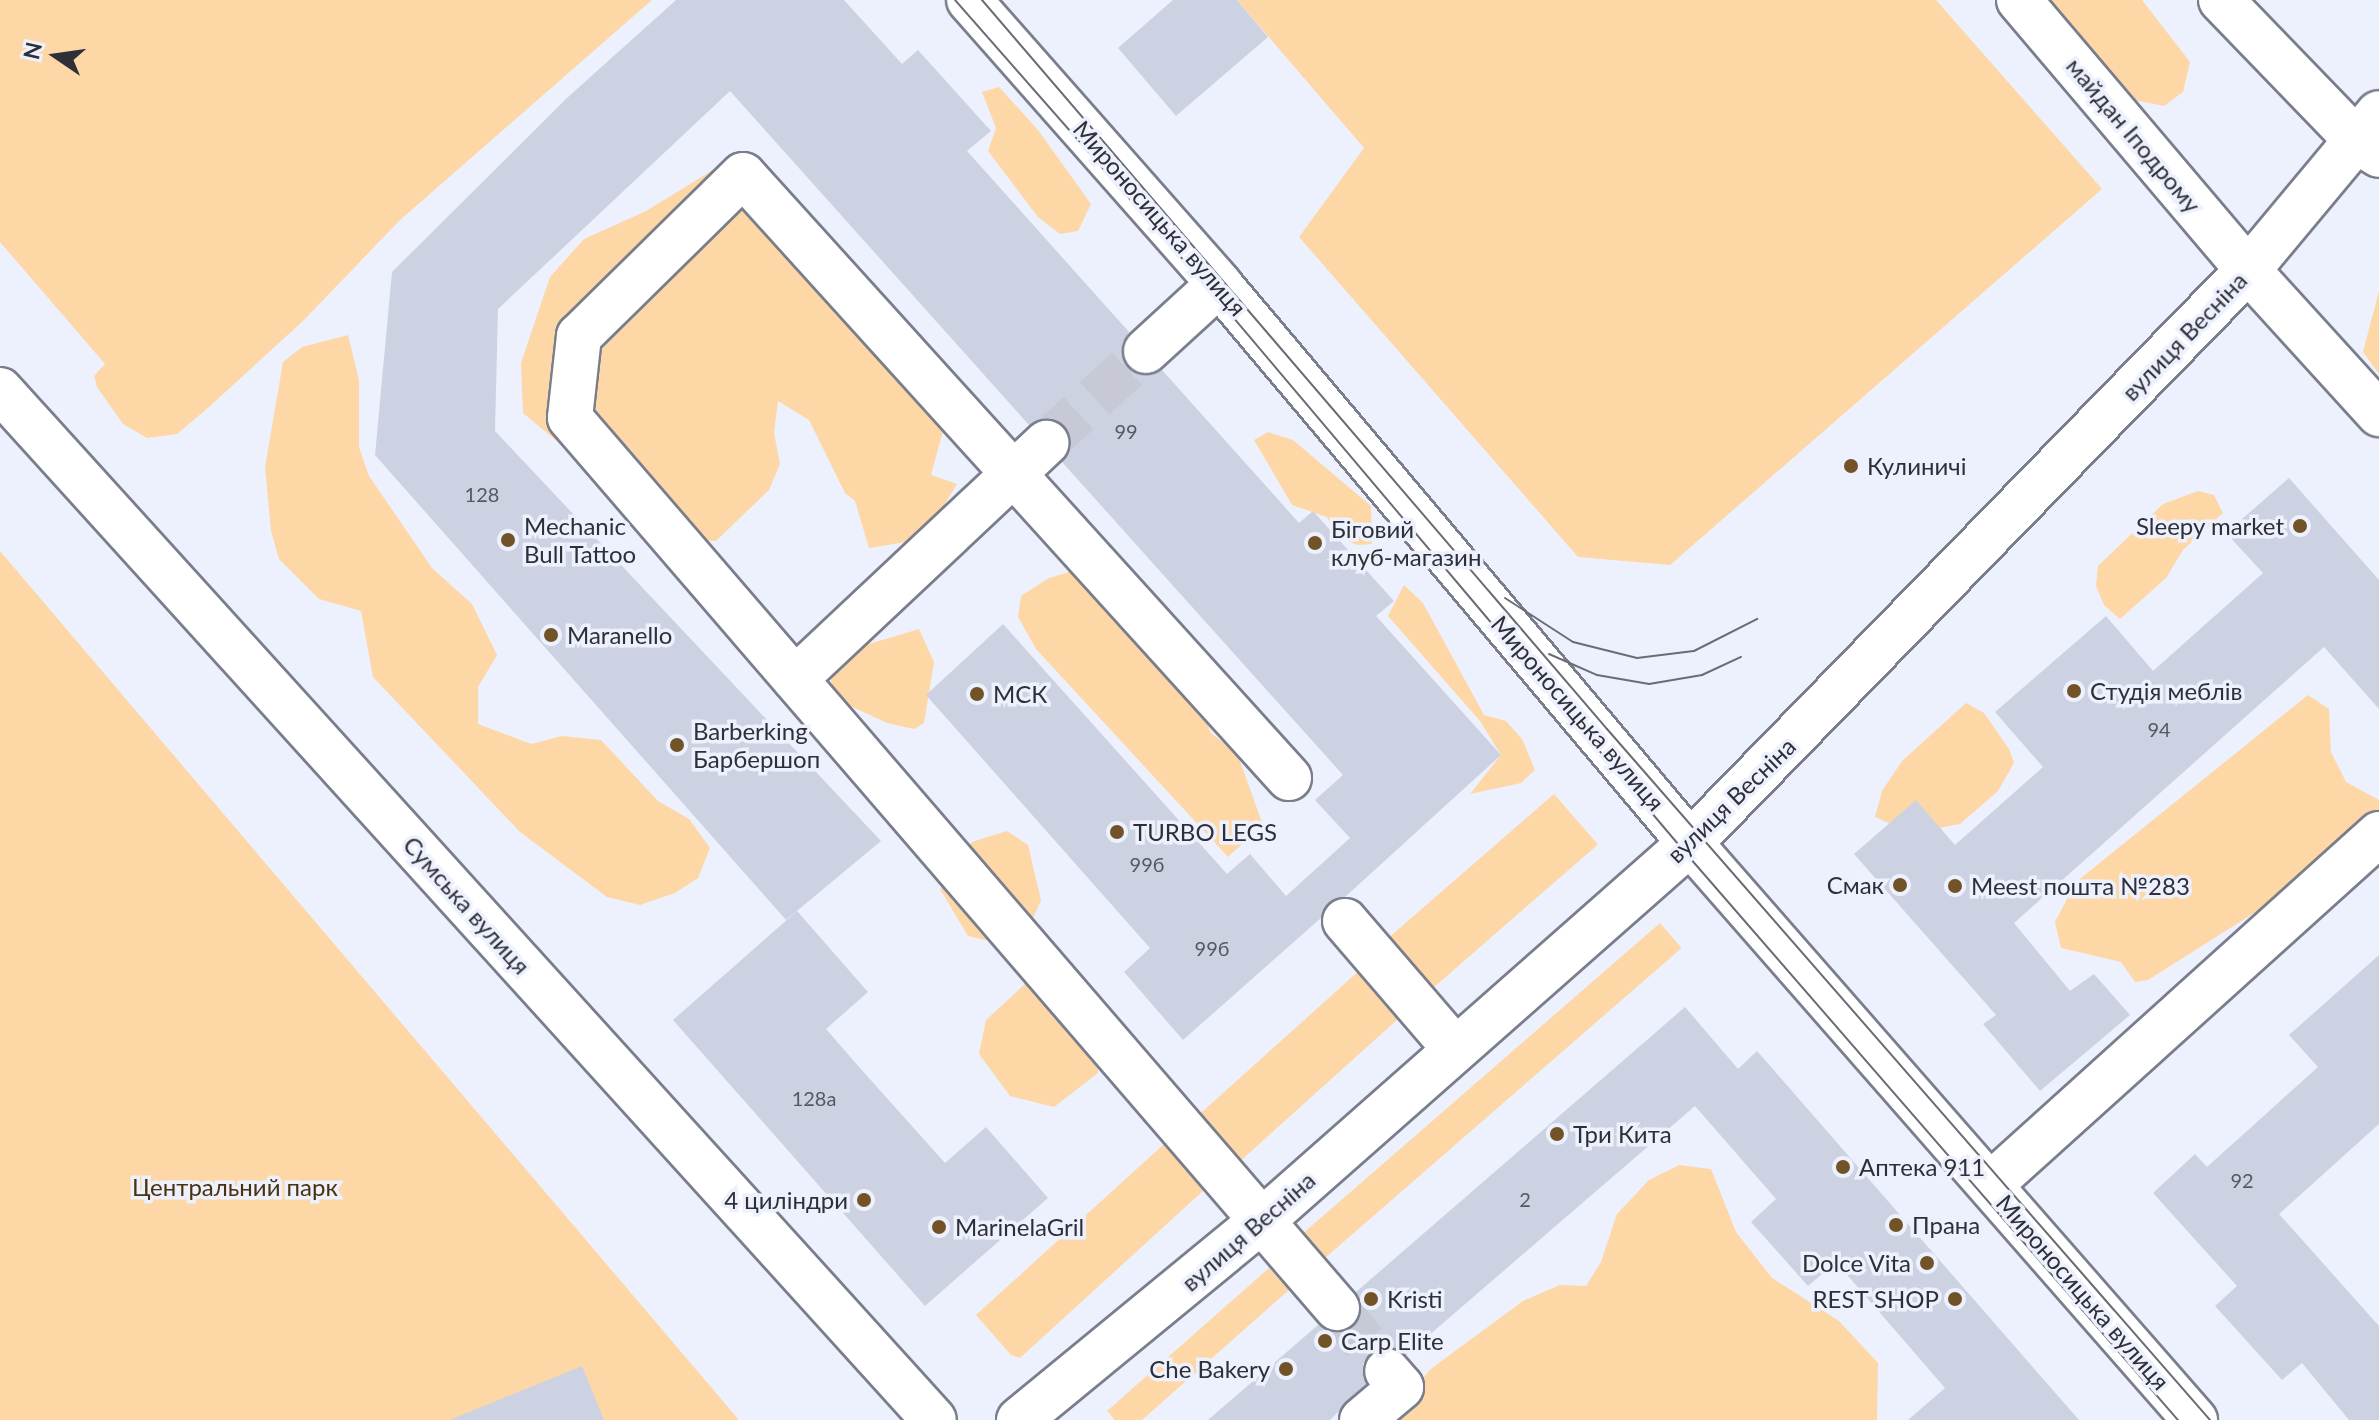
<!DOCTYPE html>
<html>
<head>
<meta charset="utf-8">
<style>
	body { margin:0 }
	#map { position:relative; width:2379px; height:1420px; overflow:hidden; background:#edf1fe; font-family:Lato,sans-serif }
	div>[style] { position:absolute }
	.green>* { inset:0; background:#fed7a6; transform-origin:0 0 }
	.building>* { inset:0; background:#cdd2e2 }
	.minor-tunnel>* { height:44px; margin-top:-22px; transform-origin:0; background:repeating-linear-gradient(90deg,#c7cad6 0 44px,transparent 0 66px) }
	.roads { filter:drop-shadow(2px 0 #7a7e8c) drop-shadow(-2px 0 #7a7e8c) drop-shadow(0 2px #7a7e8c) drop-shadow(0 -2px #7a7e8c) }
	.minor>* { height:44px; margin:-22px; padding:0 22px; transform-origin:22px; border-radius:22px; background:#fff }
	.major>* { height:44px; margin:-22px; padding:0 22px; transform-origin:22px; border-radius:22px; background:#fff }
	.tram>* { height:2px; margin:-1px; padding:0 1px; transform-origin:1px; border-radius:1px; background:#6a6c75 }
	.dots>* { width:22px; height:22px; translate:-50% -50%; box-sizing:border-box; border:4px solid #edf1fe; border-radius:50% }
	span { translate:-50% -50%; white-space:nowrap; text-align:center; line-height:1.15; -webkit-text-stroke:7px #edf1fe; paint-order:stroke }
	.number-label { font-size:20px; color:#565862 }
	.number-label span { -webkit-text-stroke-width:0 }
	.street-label { font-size:24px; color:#2f3037 }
	.poi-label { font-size:24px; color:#2f3037 }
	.left { translate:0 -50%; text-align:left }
	.right { translate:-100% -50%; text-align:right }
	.park-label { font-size:24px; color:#4a320e }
	.north { position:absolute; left:16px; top:16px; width:80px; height:80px; -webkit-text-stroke:6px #edf1fe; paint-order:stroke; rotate:283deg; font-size:22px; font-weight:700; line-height:32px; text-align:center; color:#2f3037 }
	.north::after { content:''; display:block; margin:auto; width:28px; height:36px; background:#2f3037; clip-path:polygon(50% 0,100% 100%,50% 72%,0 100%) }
</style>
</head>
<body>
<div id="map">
	<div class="green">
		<i style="clip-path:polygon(0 0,652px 0,400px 220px,303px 321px,209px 407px,177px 434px,147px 438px,123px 424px,97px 387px,94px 376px,105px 364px,0 242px)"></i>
		<i style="clip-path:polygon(1237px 0,1936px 0,2102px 189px,1670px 565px,1578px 557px,1299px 237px,1364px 148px)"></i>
		<i style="clip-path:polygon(2048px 0,2142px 0,2190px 62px,2183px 92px,2164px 106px,2134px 100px)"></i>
		<i style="clip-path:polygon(999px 87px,1038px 130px,1091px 204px,1078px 231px,1060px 234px,1038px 217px,988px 151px,996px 128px,982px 92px)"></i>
		<i style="clip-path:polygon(734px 157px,781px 182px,904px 319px,935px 370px,943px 431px,931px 475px,957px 484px,940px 512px,906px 542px,869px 548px,855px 501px,845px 493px,809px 420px,778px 401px,774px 433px,780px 464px,769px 490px,716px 541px,659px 538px,614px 489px,523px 413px,521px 363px,550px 277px,584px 239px,646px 211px)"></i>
		<i style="clip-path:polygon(2379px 291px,2379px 374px,2363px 352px)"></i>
		<i style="clip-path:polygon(348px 335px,359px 380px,359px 447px,369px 476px,432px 568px,472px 604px,497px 655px,478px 687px,478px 724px,531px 744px,562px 736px,601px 740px,658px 801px,689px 819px,710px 848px,698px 878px,675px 893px,640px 905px,607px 897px,520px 832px,373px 677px,361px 611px,319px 599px,279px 559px,271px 531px,265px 467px,283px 362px,302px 347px)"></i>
		<i style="clip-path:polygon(1268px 432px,1293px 440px,1371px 506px,1372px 544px,1357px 545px,1336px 536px,1327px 517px,1292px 505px,1254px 440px)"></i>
		<i style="clip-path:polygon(2198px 491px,2214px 495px,2223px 513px,2183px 550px,2166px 578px,2120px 619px,2104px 605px,2096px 586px,2098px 566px,2163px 504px)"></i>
		<i style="clip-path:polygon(0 551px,739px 1420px,0 1420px)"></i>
		<i style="clip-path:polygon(1089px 566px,1188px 677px,1211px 733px,1237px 753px,1263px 825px,1228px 857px,1036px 649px,1018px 617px,1021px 596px,1049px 578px)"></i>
		<i style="clip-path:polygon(1404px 585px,1423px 603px,1484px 715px,1506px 721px,1522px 739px,1535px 770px,1521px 783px,1470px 794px,1501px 755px,1480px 721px,1388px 616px)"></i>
		<i style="clip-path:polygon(919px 629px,934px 662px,924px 723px,914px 729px,887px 723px,831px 697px,832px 662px,849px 650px)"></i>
		<i style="clip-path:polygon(2308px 695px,2329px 709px,2331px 752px,2346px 782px,2379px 800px,2379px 819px,2319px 872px,2148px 980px,2135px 982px,2121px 962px,2061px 948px,2055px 922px,2076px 882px)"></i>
		<i style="clip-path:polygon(1966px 703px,1984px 713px,2009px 749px,2014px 763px,1998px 791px,1960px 824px,1911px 833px,1875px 817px,1882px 791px,1902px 761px)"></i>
		<i style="left:1554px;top:794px;width:67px;height:228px;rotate:49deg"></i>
		<i style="clip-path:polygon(1007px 831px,1028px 845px,1041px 900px,1020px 948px,968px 936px,940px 889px,972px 842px)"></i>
		<i style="left:1660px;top:923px;width:33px;height:479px;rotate:49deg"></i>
		<i style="clip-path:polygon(1053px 958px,1071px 965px,1095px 1001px,1100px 1030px,1098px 1073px,1054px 1107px,1010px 1096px,979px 1054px,986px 1020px)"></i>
		<i style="left:1362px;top:968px;width:62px;height:225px;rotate:48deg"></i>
		<i style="clip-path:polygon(1174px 1135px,1215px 1180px,1020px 1358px,1011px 1355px,976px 1315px)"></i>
		<i style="clip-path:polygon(1679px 1165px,1711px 1169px,1736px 1232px,1772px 1278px,1839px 1321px,1878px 1363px,1877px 1420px,1394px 1420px,1394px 1408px,1432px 1368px,1523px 1301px,1560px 1285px,1586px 1286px,1601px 1262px,1617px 1214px,1649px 1180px)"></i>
		<i style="clip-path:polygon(1269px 1268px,1289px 1290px,1142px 1420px,1115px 1420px,1107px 1411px)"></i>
	</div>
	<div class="building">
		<i style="clip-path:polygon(676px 0,844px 0,902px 64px,918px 50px,991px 131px,967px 151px,1129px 332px,1122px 344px,1127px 367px,1139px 375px,1162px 370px,1299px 523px,1313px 511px,1394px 601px,1376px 616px,1501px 755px,1345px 897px,1328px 903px,1321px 918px,1183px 1040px,1124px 972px,1150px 948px,926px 695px,1003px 624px,1227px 874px,1250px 854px,1286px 896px,1350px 838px,1315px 800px,1343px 775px,1062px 462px,1070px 449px,1065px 427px,1052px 419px,1029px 425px,730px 91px,498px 309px,495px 431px,881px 841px,786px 920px,375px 455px,392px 272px,567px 98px)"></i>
		<i style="clip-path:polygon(1173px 0,1237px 0,1268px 37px,1176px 116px,1118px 48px)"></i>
		<i style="clip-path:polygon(2289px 478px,2379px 580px,2379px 709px,2324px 647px,2014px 923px,2070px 991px,2094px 974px,2130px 1015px,2040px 1091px,1983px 1024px,1996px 1015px,1854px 854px,1916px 800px,1955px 845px,2043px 767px,1995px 712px,2106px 616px,2153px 671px,2263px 573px,2226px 533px)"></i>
		<i style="clip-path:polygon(797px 911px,868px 992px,826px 1029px,860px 1068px,945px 1163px,986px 1127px,1048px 1198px,925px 1306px,673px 1020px)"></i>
		<i style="clip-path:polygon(2379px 955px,2379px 1124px,2279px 1214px,2379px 1326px,2379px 1420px,2349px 1420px,2302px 1363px,2282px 1380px,2215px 1306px,2237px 1286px,2153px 1193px,2195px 1154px,2207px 1167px,2318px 1067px,2289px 1035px)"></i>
		<i style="clip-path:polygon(1685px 1007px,1738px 1069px,1757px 1051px,2079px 1420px,1908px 1420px,1945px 1388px,1836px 1262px,1808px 1286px,1751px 1222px,1776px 1199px,1695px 1106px,1406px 1355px,1394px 1347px,1371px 1352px,1363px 1364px,1366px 1384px,1330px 1420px,1208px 1420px,1318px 1325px,1341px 1333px,1354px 1326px,1362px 1304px,1356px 1292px)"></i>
		<i style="clip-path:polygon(582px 1366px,604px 1420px,452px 1420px,452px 1419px)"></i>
	</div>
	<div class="minor-tunnel">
		<i style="left:1046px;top:443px;width:136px;rotate:-42.6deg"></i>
		<i style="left:1337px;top:1308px;width:80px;rotate:51.6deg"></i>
	</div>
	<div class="roads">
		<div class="minor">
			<i style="left:969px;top:0;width:378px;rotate:48.6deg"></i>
			<i style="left:1219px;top:284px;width:731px;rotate:49.88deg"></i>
			<i style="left:1690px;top:843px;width:767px;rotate:48.81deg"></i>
			<i style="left:2019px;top:0;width:354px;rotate:49.7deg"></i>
			<i style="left:2248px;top:270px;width:195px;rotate:47.7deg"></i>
			<i style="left:2221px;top:0;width:196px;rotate:46deg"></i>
			<i style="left:2357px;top:141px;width:26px;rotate:32deg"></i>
			<i style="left:1146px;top:351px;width:99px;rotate:-42.5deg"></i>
			<i style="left:795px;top:679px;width:345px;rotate:-43.2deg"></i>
			<i style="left:1289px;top:778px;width:813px;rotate:-132.16deg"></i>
			<i style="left:743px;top:175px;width:230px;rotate:135.5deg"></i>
			<i style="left:579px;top:336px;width:82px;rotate:96.3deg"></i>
			<i style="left:570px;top:418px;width:1175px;rotate:49.25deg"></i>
			<i style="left:1345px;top:921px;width:169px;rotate:49.3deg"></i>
			<i style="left:1990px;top:1185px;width:524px;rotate:-42.06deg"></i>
			<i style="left:1362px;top:1420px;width:51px;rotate:-40.2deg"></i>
			<i style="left:1401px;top:1387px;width:21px;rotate:-131deg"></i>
		</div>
		<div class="major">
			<i style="left:0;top:390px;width:1390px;rotate:47.8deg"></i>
			<i style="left:1019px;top:1420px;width:317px;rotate:-39.4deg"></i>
			<i style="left:1264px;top:1219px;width:568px;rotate:-41.43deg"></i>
			<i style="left:1690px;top:843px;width:800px;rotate:-45.76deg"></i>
			<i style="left:2248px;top:270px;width:204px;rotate:-50.2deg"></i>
		</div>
	</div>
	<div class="tram">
		<i style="left:955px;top:0;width:388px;rotate:48.7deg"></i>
		<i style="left:1211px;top:291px;width:732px;rotate:49.82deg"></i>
		<i style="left:1683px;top:850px;width:755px;rotate:49.03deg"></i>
		<i style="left:982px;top:0;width:960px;rotate:49.39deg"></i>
		<i style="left:1607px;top:729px;width:917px;rotate:48.89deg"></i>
		<i style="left:1505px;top:598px;width:81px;rotate:32.9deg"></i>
		<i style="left:1573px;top:642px;width:66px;rotate:14deg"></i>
		<i style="left:1637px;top:658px;width:57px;rotate:-7deg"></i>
		<i style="left:1694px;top:651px;width:71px;rotate:-26.9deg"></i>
		<i style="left:1549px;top:654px;width:52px;rotate:23.6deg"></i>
		<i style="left:1597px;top:675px;width:53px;rotate:9.8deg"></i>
		<i style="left:1649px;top:684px;width:54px;rotate:-9.6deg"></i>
		<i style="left:1702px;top:675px;width:43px;rotate:-24.8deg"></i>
	</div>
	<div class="dots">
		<i style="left:1851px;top:466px;background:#725328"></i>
		<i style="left:2300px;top:526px;background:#725328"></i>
		<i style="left:508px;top:540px;background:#725328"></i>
		<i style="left:1315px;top:543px;background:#725328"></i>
		<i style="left:551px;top:635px;background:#725328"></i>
		<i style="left:2074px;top:691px;background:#725328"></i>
		<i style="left:977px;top:694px;background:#725328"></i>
		<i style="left:677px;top:745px;background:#725328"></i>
		<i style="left:1117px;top:832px;background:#725328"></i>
		<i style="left:1900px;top:885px;background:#725328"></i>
		<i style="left:1955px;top:886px;background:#725328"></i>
		<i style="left:1557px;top:1134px;background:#725328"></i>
		<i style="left:1843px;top:1167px;background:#725328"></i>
		<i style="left:864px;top:1200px;background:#725328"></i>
		<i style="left:1896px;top:1225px;background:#725328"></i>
		<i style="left:939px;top:1227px;background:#725328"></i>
		<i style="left:1927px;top:1263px;background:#725328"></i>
		<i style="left:1371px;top:1299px;background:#725328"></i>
		<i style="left:1955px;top:1299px;background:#725328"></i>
		<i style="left:1325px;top:1341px;background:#725328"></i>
		<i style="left:1286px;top:1369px;background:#725328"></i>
	</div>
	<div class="number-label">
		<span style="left:1126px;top:431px">99</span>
		<span style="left:482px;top:494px">128</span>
		<span style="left:2159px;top:729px">94</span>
		<span style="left:1147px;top:864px">99б</span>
		<span style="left:1212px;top:948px">99б</span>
		<span style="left:814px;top:1098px">128а</span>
		<span style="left:2242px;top:1180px">92</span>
		<span style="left:1525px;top:1199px">2</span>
	</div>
	<div class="street-label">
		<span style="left:2134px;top:135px;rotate:50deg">майдан Іподрому</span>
		<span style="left:1160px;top:218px;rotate:49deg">Мироносицька вулиця</span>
		<span style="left:2184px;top:336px;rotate:-46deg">вулиця Весніна</span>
		<span style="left:1578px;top:713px;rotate:49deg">Мироносицька вулиця</span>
		<span style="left:1731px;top:800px;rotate:-44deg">вулиця Весніна</span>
		<span style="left:467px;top:905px;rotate:48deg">Сумська вулиця</span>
		<span style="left:1248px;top:1231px;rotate:-41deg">вулиця Весніна</span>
		<span style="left:2083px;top:1292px;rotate:49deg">Мироносицька вулиця</span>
	</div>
	<div class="poi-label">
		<span class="left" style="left:1867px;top:466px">Кулиничі</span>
		<span class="left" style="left:524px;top:540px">Mechanic<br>Bull Tattoo</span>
		<span class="right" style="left:2284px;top:526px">Sleepy market</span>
		<span class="left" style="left:1331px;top:543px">Біговий<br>клуб-магазин</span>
		<span class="left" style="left:567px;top:635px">Maranello</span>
		<span class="left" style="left:2090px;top:691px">Студія меблів</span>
		<span class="left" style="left:993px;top:694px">МСК</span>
		<span class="left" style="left:693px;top:745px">Barberking<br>Барбершоп</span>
		<span class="left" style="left:1133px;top:832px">TURBO LEGS</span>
		<span class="right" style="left:1884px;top:885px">Смак</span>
		<span class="left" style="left:1971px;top:886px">Meest пошта №283</span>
		<span class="left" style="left:1573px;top:1134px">Три Кита</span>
		<span class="left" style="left:1859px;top:1167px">Аптека 911</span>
		<span class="right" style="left:848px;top:1200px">4 циліндри</span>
		<span class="left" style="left:1912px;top:1225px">Прана</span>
		<span class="left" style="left:955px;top:1227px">MarinelaGril</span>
		<span class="right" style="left:1911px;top:1263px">Dolce Vita</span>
		<span class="left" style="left:1387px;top:1299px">Kristi</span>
		<span class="right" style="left:1939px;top:1299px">REST SHOP</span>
		<span class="left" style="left:1341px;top:1341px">Carp Elite</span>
		<span class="right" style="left:1270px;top:1369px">Che Bakery</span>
	</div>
	<div class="park-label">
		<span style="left:235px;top:1187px">Центральний парк</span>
	</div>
	<div class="north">N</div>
</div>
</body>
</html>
